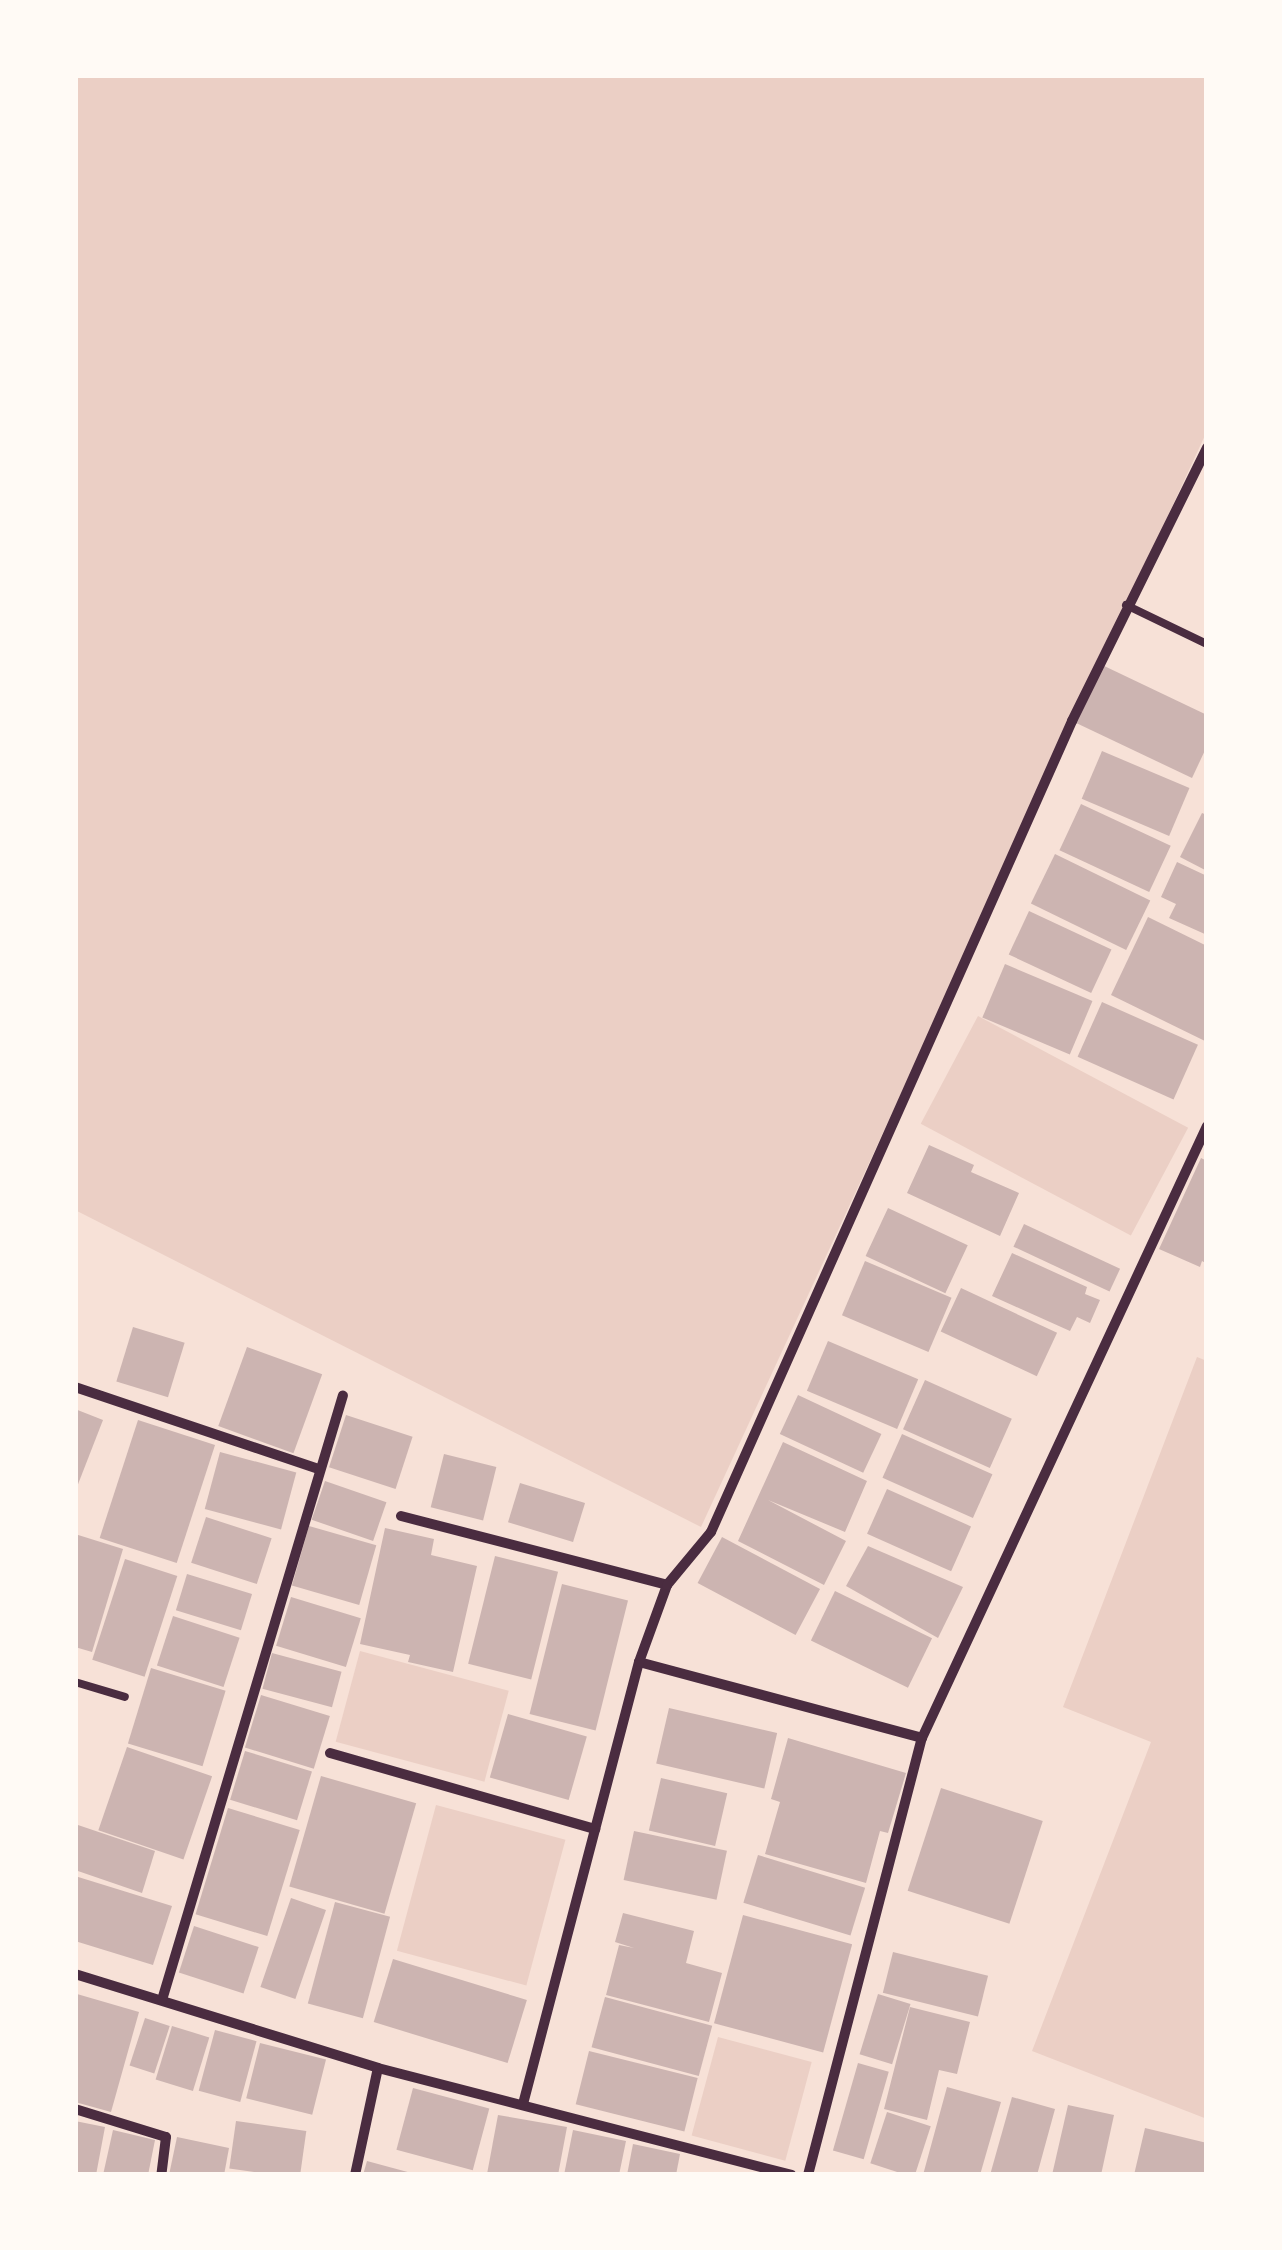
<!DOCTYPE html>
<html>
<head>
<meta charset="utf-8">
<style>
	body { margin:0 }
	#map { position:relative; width:1282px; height:2250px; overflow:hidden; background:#f7e1d7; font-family:Rubik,sans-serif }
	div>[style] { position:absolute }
	.green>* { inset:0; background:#ebcfc5; transform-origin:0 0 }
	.building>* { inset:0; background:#ccb4b1; transform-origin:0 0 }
	.service>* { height:8px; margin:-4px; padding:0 4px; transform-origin:4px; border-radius:4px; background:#4a2c40 }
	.minor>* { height:10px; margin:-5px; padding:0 5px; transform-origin:5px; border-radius:5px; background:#4a2c40 }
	span { translate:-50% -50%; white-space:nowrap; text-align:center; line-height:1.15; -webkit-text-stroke:10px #fffaf5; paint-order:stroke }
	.frame { position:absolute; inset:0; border:78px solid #fffaf5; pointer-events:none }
</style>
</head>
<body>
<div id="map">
	<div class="green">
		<i style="clip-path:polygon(75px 75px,1207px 75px,1207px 431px,701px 1527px,75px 1210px)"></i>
		<i style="left:978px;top:1016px;width:238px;height:122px;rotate:28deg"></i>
		<i style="clip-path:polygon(1197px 1357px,1207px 1361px,1207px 2119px,1032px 2051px,1151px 1742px,1063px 1707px)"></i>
		<i style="left:360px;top:1651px;width:154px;height:94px;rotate:15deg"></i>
		<i style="left:436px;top:1805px;width:134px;height:151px;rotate:15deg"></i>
		<i style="left:718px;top:2037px;width:97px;height:102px;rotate:15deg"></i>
	</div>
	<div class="building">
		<i style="clip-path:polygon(1100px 664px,1207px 715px,1207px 746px,1192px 778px,1072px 721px)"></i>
		<i style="left:1102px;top:751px;width:95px;height:52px;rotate:23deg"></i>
		<i style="left:1081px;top:804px;width:99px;height:51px;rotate:25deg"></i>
		<i style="clip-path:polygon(1202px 813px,1207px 815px,1207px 871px,1180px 857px)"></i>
		<i style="left:1055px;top:854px;width:106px;height:55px;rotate:26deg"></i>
		<i style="clip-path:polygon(1177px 862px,1207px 876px,1207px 935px,1169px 918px,1176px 904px,1161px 897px)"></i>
		<i style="left:1029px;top:911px;width:91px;height:48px;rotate:25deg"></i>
		<i style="clip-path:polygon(1148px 917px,1207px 946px,1207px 1042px,1111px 995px)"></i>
		<i style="left:1005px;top:964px;width:95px;height:58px;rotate:23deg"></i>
		<i style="left:1102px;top:1002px;width:105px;height:60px;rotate:24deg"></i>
		<i style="clip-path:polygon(929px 1145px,974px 1165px,971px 1172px,1019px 1193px,1000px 1236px,907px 1193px)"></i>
		<i style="clip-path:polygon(1201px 1158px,1207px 1161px,1207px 1264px,1202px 1261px,1200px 1267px,1159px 1249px)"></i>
		<i style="left:888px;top:1208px;width:88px;height:53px;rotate:25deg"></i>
		<i style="left:1024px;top:1224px;width:106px;height:25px;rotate:25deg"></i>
		<i style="clip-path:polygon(1012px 1253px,1087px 1287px,1085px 1294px,1100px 1300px,1090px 1323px,1077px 1317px,1070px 1331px,992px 1296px)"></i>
		<i style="left:865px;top:1261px;width:94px;height:59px;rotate:23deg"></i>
		<i style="left:961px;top:1288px;width:106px;height:48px;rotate:25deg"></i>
		<i style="left:133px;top:1327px;width:54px;height:57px;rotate:17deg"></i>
		<i style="left:828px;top:1341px;width:98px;height:54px;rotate:23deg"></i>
		<i style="left:247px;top:1347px;width:80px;height:84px;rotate:20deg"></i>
		<i style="left:925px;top:1380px;width:95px;height:54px;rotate:24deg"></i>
		<i style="left:798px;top:1395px;width:92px;height:43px;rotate:25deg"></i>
		<i style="clip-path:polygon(75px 1409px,103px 1420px,75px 1492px)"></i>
		<i style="left:346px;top:1415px;width:70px;height:55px;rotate:18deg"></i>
		<i style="left:138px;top:1420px;width:81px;height:124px;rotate:18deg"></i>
		<i style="left:902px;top:1434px;width:99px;height:48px;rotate:24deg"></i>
		<i style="clip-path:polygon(783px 1442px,867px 1481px,845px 1532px,768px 1500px,846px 1541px,824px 1585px,738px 1541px)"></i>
		<i style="left:220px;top:1452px;width:79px;height:59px;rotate:15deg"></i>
		<i style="left:444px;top:1454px;width:54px;height:55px;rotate:14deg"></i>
		<i style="left:325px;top:1481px;width:65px;height:41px;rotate:19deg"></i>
		<i style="left:520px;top:1483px;width:68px;height:41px;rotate:17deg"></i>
		<i style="left:887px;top:1489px;width:92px;height:49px;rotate:24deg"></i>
		<i style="left:206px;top:1517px;width:69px;height:48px;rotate:18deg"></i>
		<i style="left:309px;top:1526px;width:70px;height:62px;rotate:16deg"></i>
		<i style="clip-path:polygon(385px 1528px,434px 1539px,431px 1555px,477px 1566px,453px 1672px,408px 1662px,410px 1655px,360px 1644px)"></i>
		<i style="clip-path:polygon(75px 1534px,123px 1549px,92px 1652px,75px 1647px)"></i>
		<i style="left:722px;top:1537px;width:111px;height:52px;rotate:28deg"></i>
		<i style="clip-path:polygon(868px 1546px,963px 1587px,938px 1638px,846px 1586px)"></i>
		<i style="left:495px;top:1556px;width:65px;height:111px;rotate:14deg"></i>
		<i style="left:125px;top:1559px;width:55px;height:106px;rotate:18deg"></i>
		<i style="left:187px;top:1574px;width:68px;height:38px;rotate:17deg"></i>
		<i style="left:562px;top:1584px;width:68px;height:134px;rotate:14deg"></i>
		<i style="left:835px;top:1591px;width:108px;height:55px;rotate:26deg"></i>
		<i style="left:291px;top:1597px;width:73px;height:51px;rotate:17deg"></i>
		<i style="left:173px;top:1616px;width:70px;height:52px;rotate:18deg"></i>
		<i style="left:272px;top:1653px;width:72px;height:37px;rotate:15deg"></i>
		<i style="left:151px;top:1668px;width:78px;height:79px;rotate:17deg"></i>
		<i style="left:261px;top:1695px;width:72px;height:55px;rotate:17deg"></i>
		<i style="left:669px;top:1708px;width:111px;height:57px;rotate:13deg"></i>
		<i style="left:508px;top:1714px;width:82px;height:66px;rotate:16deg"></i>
		<i style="clip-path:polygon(788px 1738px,906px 1773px,888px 1833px,880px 1831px,866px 1883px,765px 1854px,780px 1802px,771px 1799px)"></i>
		<i style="left:127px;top:1747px;width:90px;height:88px;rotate:19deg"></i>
		<i style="left:245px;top:1751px;width:70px;height:51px;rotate:17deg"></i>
		<i style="left:321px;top:1776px;width:99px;height:115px;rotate:16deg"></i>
		<i style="left:661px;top:1778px;width:68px;height:54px;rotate:13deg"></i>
		<i style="left:941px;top:1788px;width:107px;height:108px;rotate:18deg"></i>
		<i style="left:228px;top:1808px;width:75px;height:111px;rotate:17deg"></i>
		<i style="clip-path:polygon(75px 1824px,155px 1851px,142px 1893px,75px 1870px)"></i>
		<i style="left:634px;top:1831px;width:95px;height:50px;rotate:12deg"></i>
		<i style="left:758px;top:1855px;width:112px;height:50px;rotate:17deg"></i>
		<i style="clip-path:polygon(75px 1876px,172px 1906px,153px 1965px,75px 1941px)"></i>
		<i style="left:291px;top:1898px;width:37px;height:94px;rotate:19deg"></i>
		<i style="left:335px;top:1902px;width:57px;height:105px;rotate:15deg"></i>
		<i style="clip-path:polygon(623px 1913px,694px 1931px,686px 1963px,722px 1973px,709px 2022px,606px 1995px,619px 1945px,634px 1948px,615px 1942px)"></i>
		<i style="left:743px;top:1915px;width:113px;height:112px;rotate:15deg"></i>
		<i style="left:194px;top:1926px;width:68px;height:49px;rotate:18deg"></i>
		<i style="left:893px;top:1952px;width:98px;height:42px;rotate:14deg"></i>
		<i style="left:393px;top:1959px;width:140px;height:66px;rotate:17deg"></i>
		<i style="clip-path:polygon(77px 1994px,139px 2012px,111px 2112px,75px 2102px)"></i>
		<i style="left:878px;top:1994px;width:34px;height:63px;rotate:17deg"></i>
		<i style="left:605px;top:1997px;width:111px;height:52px;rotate:15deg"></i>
		<i style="clip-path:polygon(910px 2007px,970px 2022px,957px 2074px,939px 2070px,927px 2120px,884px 2109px)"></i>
		<i style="left:145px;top:2018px;width:26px;height:50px;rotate:18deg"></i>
		<i style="left:172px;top:2026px;width:39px;height:56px;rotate:17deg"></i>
		<i style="left:215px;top:2030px;width:43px;height:63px;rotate:15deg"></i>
		<i style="left:260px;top:2043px;width:68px;height:57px;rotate:14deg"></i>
		<i style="left:589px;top:2051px;width:112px;height:55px;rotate:14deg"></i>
		<i style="left:858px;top:2063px;width:32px;height:91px;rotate:16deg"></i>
		<i style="clip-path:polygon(947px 2087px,1001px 2102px,980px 2175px,923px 2175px)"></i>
		<i style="left:413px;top:2088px;width:79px;height:64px;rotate:15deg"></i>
		<i style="clip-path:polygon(1012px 2097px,1055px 2109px,1037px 2175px,990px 2175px)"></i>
		<i style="clip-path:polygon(1068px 2105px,1114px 2115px,1101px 2175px,1052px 2175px)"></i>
		<i style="left:887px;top:2112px;width:46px;height:54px;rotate:18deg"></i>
		<i style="clip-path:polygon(498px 2115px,567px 2127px,558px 2175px,487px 2174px)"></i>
		<i style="clip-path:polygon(75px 2121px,105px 2127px,96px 2175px,75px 2175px)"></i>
		<i style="left:236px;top:2121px;width:71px;height:48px;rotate:8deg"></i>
		<i style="clip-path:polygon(1145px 2128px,1207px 2143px,1207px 2175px,1134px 2175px)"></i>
		<i style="clip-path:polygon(113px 2130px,155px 2140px,148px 2175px,103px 2175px)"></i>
		<i style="clip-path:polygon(573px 2130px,626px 2141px,619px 2175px,564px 2175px)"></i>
		<i style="clip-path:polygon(177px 2137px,229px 2148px,224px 2175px,169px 2175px)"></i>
		<i style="clip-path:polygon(633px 2144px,680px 2154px,676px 2175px,627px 2175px)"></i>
		<i style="clip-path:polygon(367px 2161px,415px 2174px,415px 2175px,363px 2175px)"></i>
	</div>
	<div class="service">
		<i style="left:1126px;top:605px;width:90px;rotate:25.7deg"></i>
		<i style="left:75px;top:1682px;width:52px;rotate:16.7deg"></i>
	</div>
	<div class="minor">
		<i style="left:75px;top:1387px;width:257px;rotate:18.6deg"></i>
		<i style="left:401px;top:1516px;width:275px;rotate:14.5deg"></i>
		<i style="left:639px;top:1662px;width:293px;rotate:15deg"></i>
		<i style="left:330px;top:1753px;width:276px;rotate:16deg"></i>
		<i style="left:75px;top:1974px;width:317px;rotate:17.2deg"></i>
		<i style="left:378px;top:2068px;width:427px;rotate:14.5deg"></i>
		<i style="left:162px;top:2000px;width:631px;rotate:-73.34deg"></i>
		<i style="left:523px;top:2104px;width:457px;rotate:-75.3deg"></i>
		<i style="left:639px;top:1662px;width:82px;rotate:-70deg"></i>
		<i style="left:667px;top:1585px;width:69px;rotate:-50.3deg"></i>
		<i style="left:711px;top:1532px;width:888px;rotate:-66deg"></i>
		<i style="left:1072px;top:721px;width:305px;rotate:-63.7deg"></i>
		<i style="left:75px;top:2109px;width:95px;rotate:17.1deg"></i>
		<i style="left:166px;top:2137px;width:38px;rotate:97deg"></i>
		<i style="left:355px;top:2175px;width:109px;rotate:-77.9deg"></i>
		<i style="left:808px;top:2175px;width:452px;rotate:-75.4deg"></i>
		<i style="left:922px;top:1738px;width:675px;rotate:-65.03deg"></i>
	</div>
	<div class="frame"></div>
</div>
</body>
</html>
